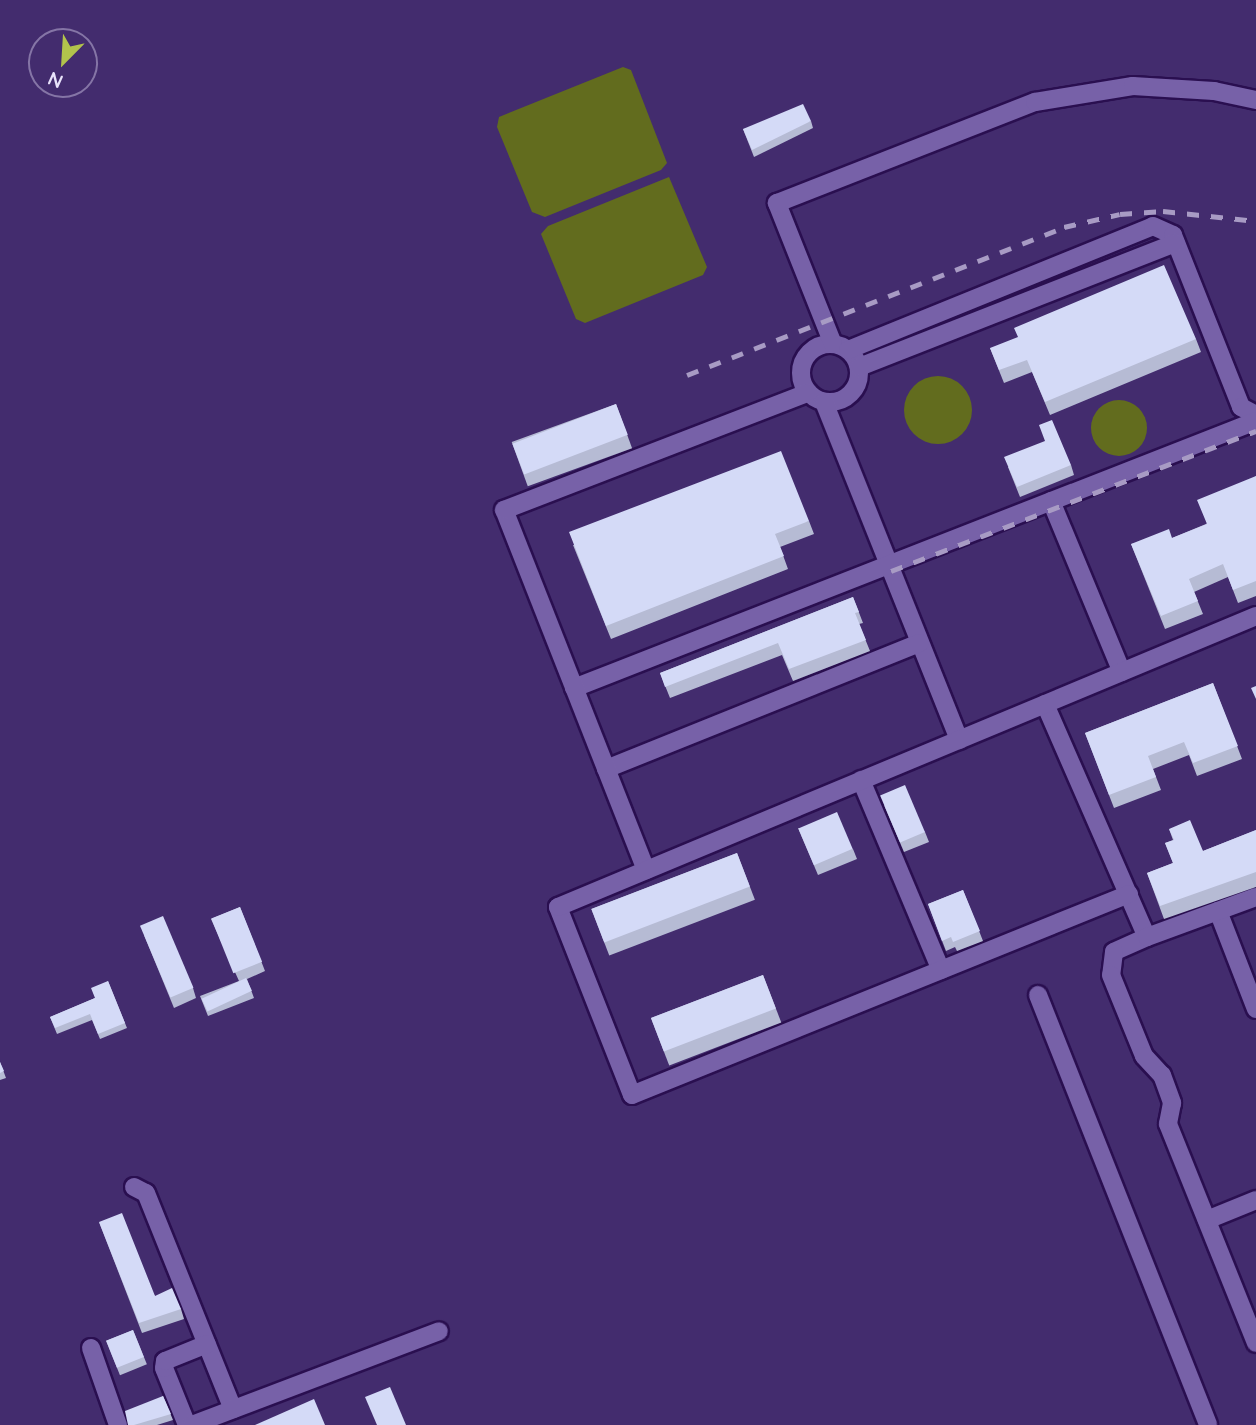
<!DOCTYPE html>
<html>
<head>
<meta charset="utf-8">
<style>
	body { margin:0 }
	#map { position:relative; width:1256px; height:1425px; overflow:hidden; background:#432c6e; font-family:Quicksand,sans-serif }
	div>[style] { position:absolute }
	.water>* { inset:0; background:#626c1e }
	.round { border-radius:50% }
	.roads { filter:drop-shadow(2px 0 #2a0f50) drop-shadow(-2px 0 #2a0f50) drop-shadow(0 2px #2a0f50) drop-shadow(0 -2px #2a0f50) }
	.minor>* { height:18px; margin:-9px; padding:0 9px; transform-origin:9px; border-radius:9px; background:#7761a8 }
	.minor>.ring { margin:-9px; padding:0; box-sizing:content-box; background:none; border:18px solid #7761a8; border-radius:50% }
	.rail>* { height:4.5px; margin-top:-2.25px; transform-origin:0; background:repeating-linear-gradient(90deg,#a89bc4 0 12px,transparent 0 24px) }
	.wall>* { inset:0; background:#b6bbd4; transform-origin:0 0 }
	.building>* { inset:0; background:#d4daf7; transform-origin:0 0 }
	span { translate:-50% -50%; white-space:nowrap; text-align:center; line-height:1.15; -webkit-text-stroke:7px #432c6e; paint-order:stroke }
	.north { position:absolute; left:28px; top:28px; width:70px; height:70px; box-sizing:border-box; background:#432c6e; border:2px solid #8575a6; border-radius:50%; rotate:204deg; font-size:19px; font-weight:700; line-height:28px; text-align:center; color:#e8e2fa }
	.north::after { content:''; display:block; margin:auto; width:24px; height:32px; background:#b2c34c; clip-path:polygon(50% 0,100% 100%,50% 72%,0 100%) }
</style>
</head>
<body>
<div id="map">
	<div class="water">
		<i style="clip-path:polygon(623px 67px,631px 70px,667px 163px,661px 170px,545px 217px,532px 212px,497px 127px,499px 117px)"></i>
		<i style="clip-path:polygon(669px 177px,707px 267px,703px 275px,585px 323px,576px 319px,541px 234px,548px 226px)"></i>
		<i class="round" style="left:904px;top:376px;width:68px;height:68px"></i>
		<i class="round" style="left:1091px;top:400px;width:56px;height:56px"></i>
	</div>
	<div class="roads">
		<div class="minor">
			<i class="ring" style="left:801px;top:344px;width:40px;height:40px"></i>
			<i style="left:833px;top:344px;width:152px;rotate:-111.7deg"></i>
			<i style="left:777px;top:203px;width:277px;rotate:-21.4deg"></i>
			<i style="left:1035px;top:102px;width:99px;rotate:-9.3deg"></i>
			<i style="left:1133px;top:86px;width:81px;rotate:3.5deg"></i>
			<i style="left:1214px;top:91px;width:43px;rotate:12.1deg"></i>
			<i style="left:848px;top:350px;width:329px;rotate:-22.1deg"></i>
			<i style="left:1153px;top:226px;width:22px;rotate:24deg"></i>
			<i style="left:1173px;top:235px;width:185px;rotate:68.4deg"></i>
			<i style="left:1241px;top:407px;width:17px;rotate:28deg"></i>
			<i style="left:859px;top:367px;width:340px;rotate:-21.4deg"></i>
			<i style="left:824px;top:402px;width:364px;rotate:68.2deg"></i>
			<i style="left:1051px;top:501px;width:185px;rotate:67.5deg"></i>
			<i style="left:574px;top:688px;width:732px;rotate:-21.38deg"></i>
			<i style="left:1045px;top:704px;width:254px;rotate:66.4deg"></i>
			<i style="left:1147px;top:937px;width:36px;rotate:156deg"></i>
			<i style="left:1114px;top:952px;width:23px;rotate:97deg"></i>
			<i style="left:1111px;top:975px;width:87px;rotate:67.8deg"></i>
			<i style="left:1144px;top:1056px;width:26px;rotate:47deg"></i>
			<i style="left:1162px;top:1075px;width:30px;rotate:70deg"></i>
			<i style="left:1172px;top:1103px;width:21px;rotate:101deg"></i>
			<i style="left:1168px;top:1124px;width:236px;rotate:68.1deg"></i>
			<i style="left:606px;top:769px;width:338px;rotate:-21.9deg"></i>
			<i style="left:861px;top:780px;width:206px;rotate:67.2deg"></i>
			<i style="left:646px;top:870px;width:387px;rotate:-111.5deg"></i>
			<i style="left:504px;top:510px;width:326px;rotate:-21.1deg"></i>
			<i style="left:1129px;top:894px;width:536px;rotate:157.98deg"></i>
			<i style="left:632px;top:1095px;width:202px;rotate:-111.5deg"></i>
			<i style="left:558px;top:907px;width:756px;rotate:-22.63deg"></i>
			<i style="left:1218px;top:911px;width:105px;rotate:68.8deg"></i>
			<i style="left:1147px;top:937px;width:116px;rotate:-20.2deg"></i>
			<i style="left:1038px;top:995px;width:462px;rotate:68.4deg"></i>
			<i style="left:134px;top:1187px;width:13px;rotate:27deg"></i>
			<i style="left:146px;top:1193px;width:233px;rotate:68.1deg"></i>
			<i style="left:1207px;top:1220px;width:53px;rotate:-22.2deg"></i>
			<i style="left:91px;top:1348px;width:82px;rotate:70.7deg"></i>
			<i style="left:187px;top:1425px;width:61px;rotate:-112deg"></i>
			<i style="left:164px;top:1368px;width:7px;rotate:-82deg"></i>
			<i style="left:165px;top:1361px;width:45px;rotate:-22deg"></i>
			<i style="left:192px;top:1425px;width:264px;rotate:-20.8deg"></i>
		</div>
	</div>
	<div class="rail">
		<i style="left:687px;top:375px;width:405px;rotate:-21.4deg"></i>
		<i style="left:1064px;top:227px;width:57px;rotate:-13.1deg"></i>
		<i style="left:1120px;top:214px;width:43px;rotate:-4deg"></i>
		<i style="left:1163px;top:211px;width:94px;rotate:6.1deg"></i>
		<i style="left:891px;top:571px;width:391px;rotate:-21deg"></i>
	</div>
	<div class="wall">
		<i style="clip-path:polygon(811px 121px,813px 128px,754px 157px,743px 129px)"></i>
		<i style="clip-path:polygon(1196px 339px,1201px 352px,1050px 415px,1032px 372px,1004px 383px,990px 348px)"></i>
		<i style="left:616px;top:404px;width:47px;height:111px;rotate:70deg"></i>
		<i style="clip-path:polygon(1071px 465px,1074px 475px,1020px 497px,1008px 467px)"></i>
		<i style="clip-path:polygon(1256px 476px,1256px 596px,1238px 603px,1228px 577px,1194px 592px,1203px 614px,1165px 629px,1131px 544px,1172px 538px,1206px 524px)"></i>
		<i style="clip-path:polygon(809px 521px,814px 534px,780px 547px,788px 569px,611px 639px,573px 545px)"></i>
		<i style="clip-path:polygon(853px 597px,863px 623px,859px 624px,870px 651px,793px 681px,782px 655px,670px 698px,660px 673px)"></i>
		<i style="clip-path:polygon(1213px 683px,1242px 759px,1197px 776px,1189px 755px,1153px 769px,1161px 790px,1114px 808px,1085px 733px)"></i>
		<i style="clip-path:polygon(884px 805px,925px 832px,929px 842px,904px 852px)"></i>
		<i style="clip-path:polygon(798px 828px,853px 849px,857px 859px,818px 875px)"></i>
		<i style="clip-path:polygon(1169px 829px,1203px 851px,1256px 830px,1256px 887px,1164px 919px,1147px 873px,1173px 863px,1165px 843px,1173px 840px)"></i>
		<i style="left:737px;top:853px;width:50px;height:156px;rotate:69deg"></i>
		<i style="clip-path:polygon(963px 890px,983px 941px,957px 951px,955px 947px,946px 951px,928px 904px)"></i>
		<i style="clip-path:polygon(240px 907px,265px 971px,247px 979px,254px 998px,208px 1016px,200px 996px,239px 981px,211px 919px)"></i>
		<i style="clip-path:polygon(144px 935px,193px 988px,196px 998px,174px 1008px)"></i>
		<i style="left:763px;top:975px;width:51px;height:120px;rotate:69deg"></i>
		<i style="clip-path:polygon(108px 981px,127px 1028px,100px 1039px,92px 1020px,57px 1034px,50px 1017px,95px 998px)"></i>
		<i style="clip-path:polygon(0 1062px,6px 1078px,0 1080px)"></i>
		<i style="clip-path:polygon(99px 1222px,155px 1296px,181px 1309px,184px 1319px,142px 1333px)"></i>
		<i style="left:133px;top:1330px;width:37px;height:29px;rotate:68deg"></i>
		<i style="clip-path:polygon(163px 1396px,173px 1420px,157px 1425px,128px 1425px)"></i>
	</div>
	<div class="building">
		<i style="clip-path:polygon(803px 104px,811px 121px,752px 150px,743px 129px)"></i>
		<i style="clip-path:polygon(1164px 265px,1196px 339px,1045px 402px,1027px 360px,999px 370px,990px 348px,1018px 337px,1014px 328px)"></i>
		<i style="left:616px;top:404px;width:33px;height:111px;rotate:69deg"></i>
		<i style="clip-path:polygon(1052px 420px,1071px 465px,1017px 487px,1004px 457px,1045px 441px,1039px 425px)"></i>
		<i style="clip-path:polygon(781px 451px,809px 521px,775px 534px,784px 556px,606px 626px,569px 532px)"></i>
		<i style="clip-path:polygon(1256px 476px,1256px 581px,1233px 590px,1223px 564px,1189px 579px,1198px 601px,1161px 616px,1131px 544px,1169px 529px,1172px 538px,1207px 524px,1197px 500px)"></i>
		<i style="clip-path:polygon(853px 597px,859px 612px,855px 613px,866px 640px,789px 669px,778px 643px,665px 687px,660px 673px)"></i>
		<i style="clip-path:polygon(1213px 683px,1238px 746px,1193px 763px,1184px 742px,1148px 756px,1156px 777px,1109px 795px,1085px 733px)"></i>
		<i style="clip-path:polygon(1256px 686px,1256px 699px,1251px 688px)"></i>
		<i style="left:905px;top:785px;width:51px;height:27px;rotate:67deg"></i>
		<i style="left:837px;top:812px;width:40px;height:42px;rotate:67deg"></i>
		<i style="clip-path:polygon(1190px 820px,1203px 851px,1256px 830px,1256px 872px,1160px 906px,1147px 873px,1173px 863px,1165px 843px,1174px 840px,1169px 829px)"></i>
		<i style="left:737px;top:853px;width:36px;height:156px;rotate:69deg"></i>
		<i style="clip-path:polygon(963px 890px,980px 931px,953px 942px,951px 937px,942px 941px,928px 904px)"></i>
		<i style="left:240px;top:907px;width:59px;height:31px;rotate:68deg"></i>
		<i style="left:163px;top:916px;width:78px;height:25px;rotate:67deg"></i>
		<i style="left:763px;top:975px;width:36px;height:120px;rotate:69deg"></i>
		<i style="left:246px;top:978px;width:14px;height:49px;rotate:65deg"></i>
		<i style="clip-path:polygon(108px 981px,125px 1023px,98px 1034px,90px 1014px,55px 1028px,50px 1017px,95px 998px,91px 988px)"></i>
		<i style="clip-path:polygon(0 1062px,4px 1071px,0 1073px)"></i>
		<i style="clip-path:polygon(122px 1213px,155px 1296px,172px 1288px,181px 1309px,139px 1323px,99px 1222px)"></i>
		<i style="left:133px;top:1330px;width:29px;height:29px;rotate:68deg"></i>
		<i style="clip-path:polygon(390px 1387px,406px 1425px,377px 1425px,365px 1397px)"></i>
		<i style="clip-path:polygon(163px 1396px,171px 1414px,134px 1425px,128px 1425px,125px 1411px)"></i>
		<i style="clip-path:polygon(314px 1399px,325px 1425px,255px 1425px)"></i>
	</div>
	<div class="north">N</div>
</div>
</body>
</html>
